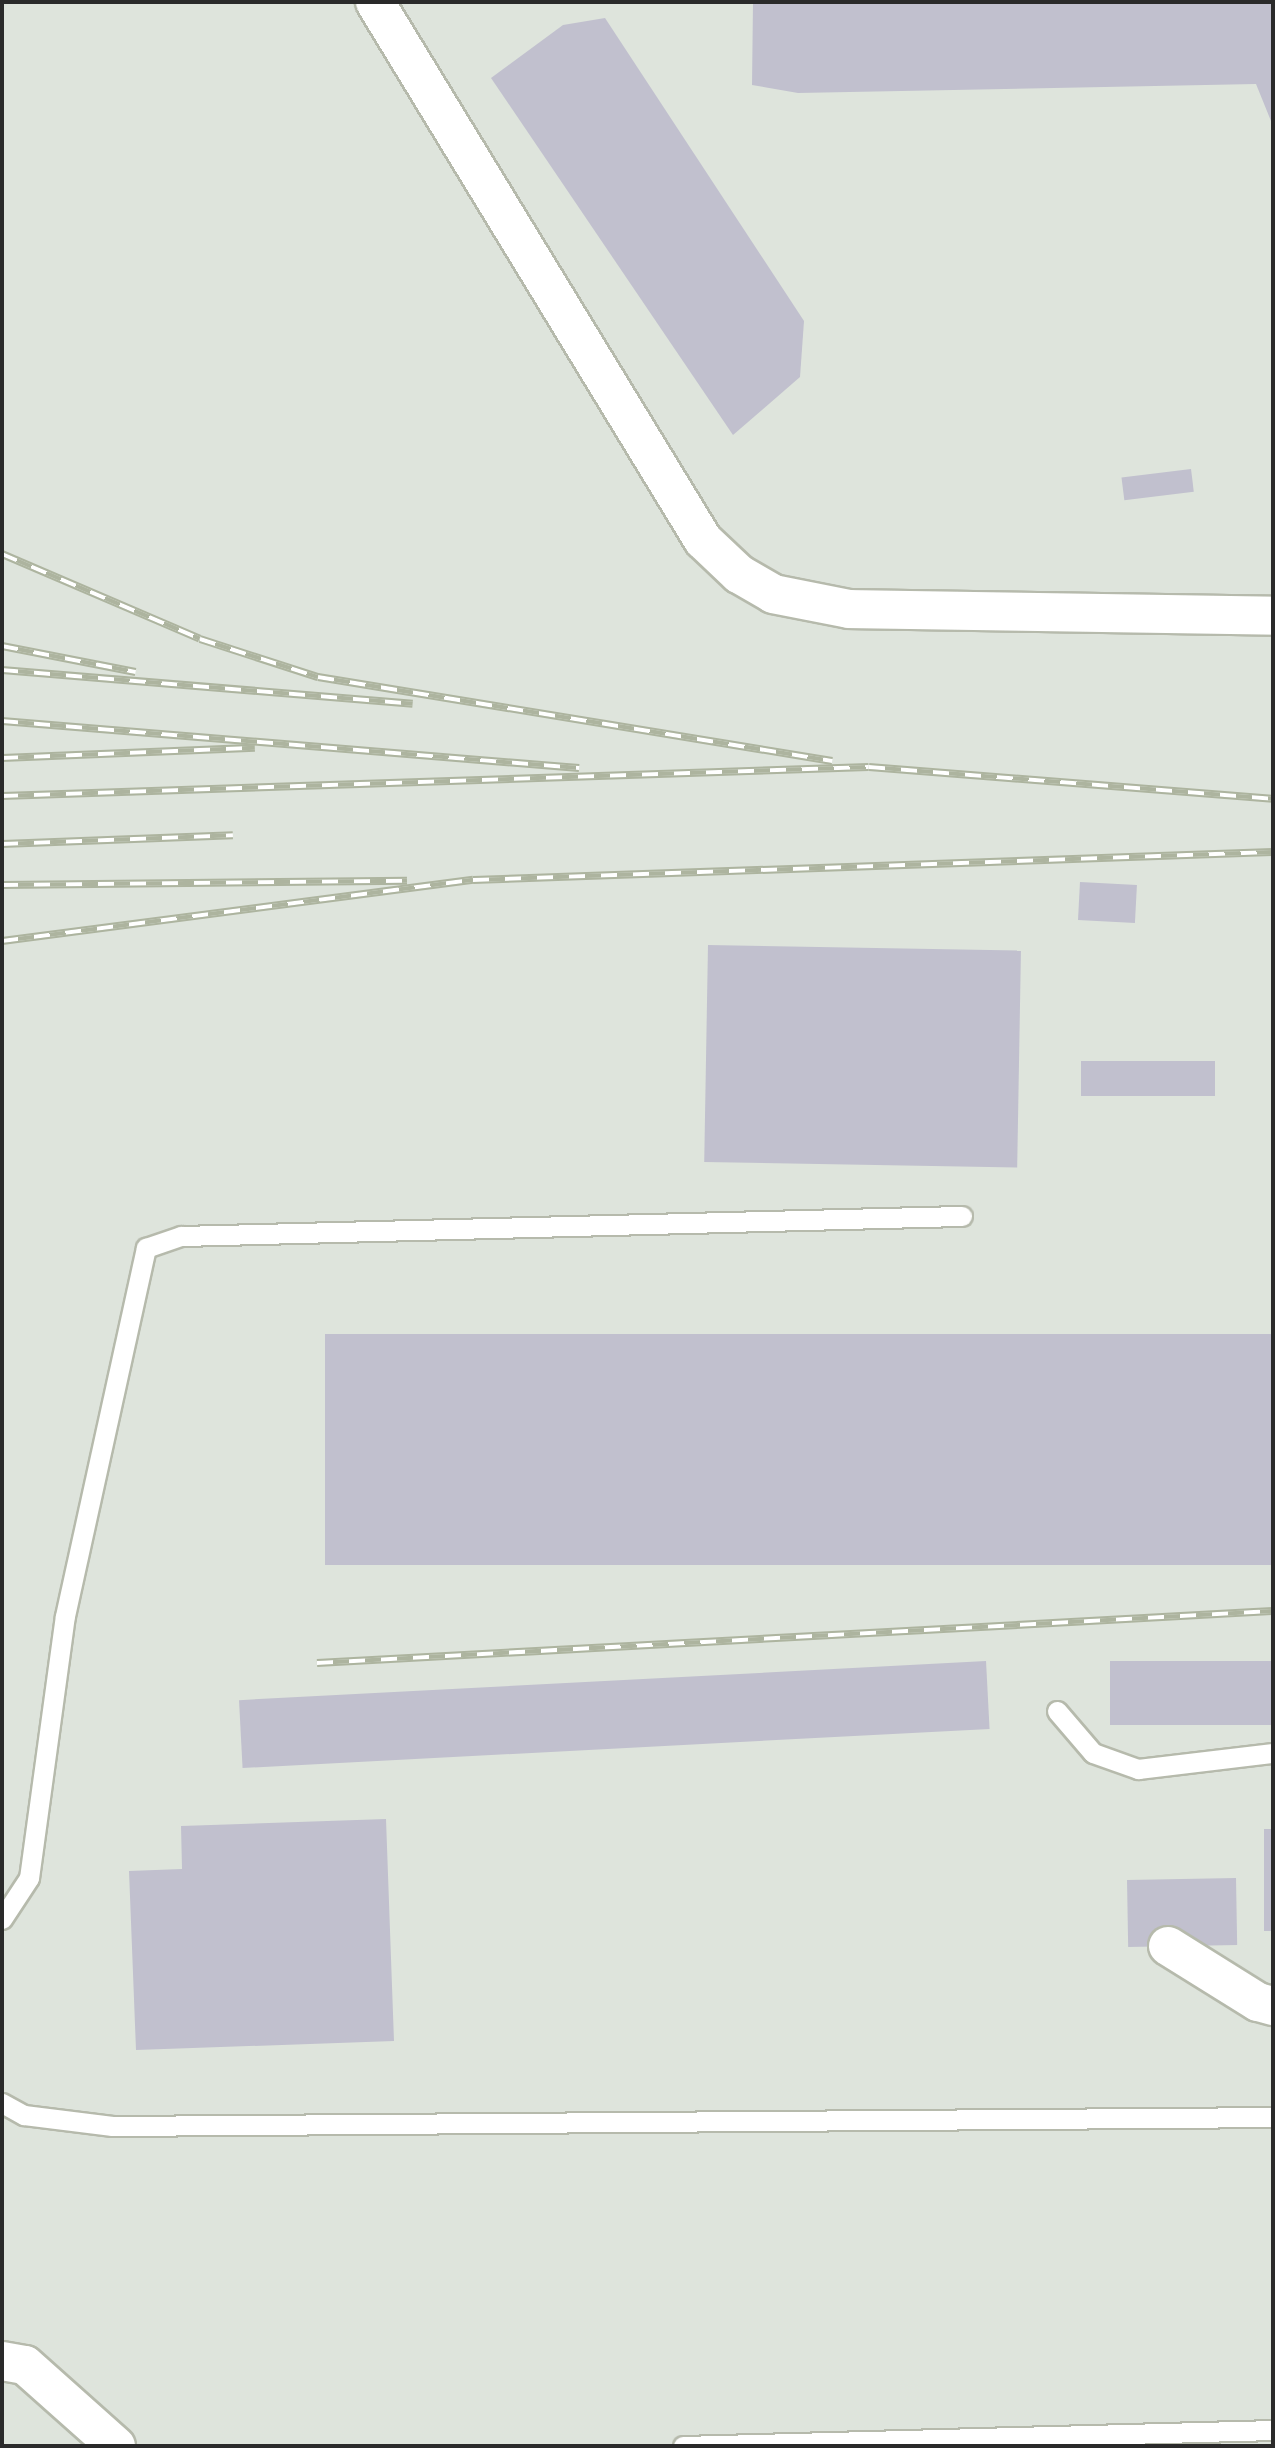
<!DOCTYPE html>
<html>
<head>
<meta charset="utf-8">
<style>
	body { margin:0 }
	#map { position:relative; width:1275px; height:2448px; overflow:hidden; background:#dcdcec; font-family:Commissioner,sans-serif }
	div>[style] { position:absolute }
	.industrial>* { inset:0; background:#dee4dc; transform-origin:0 0 }
	.building>* { inset:0; background:#c1c0ce; transform-origin:0 0 }
	.roads { filter:drop-shadow(2px 0 #b6baac) drop-shadow(-2px 0 #b6baac) drop-shadow(0 2px #b6baac) drop-shadow(0 -2px #b6baac) }
	.lane>* { height:19px; margin:-9.5px; padding:0 9.5px; transform-origin:9.5px; border-radius:9.5px; background:#fff }
	.street>* { height:38px; margin:-19px; padding:0 19px; transform-origin:19px; border-radius:19px; background:#fff }
	.rail>* { height:8px; margin-top:-4px; transform-origin:0; background:repeating-linear-gradient(90deg,#fff 0 16px,#adb49f 0 32px); box-sizing:border-box; border-block:2px solid #adb49f }
	span { translate:-50% -50%; white-space:nowrap; text-align:center; line-height:1.15; -webkit-text-stroke:5px #fff; paint-order:stroke }
	.frame { position:absolute; inset:0; border:4px solid #2a2a2a; pointer-events:none }
</style>
</head>
<body>
<div id="map">
	<div class="industrial">
		<i style="left:2px;top:2px;width:1271px;height:2444px"></i>
	</div>
	<div class="building">
		<i style="clip-path:polygon(753px 2px,1273px 2px,1273px 126px,1256px 84px,798px 93px,752px 85px)"></i>
		<i style="clip-path:polygon(605px 18px,804px 321px,800px 377px,733px 435px,491px 78px,563px 25px)"></i>
		<i style="left:1191px;top:469px;width:23px;height:70px;rotate:83deg"></i>
		<i style="left:1080px;top:882px;width:57px;height:38px;rotate:3deg"></i>
		<i style="left:708px;top:945px;width:313px;height:217px;rotate:1deg"></i>
		<i style="left:1081px;top:1061px;width:134px;height:35px"></i>
		<i style="left:1273px;top:1334px;width:231px;height:948px;rotate:90deg"></i>
		<i style="left:986px;top:1661px;width:68px;height:748px;rotate:87deg"></i>
		<i style="left:1273px;top:1661px;width:64px;height:163px;rotate:90deg"></i>
		<i style="clip-path:polygon(386px 1819px,394px 2041px,136px 2050px,129px 1871px,182px 1869px,181px 1826px)"></i>
		<i style="left:1264px;top:1829px;width:9px;height:102px"></i>
		<i style="left:1236px;top:1878px;width:67px;height:109px;rotate:89deg"></i>
	</div>
	<div class="roads">
		<div class="lane">
			<i style="left:1057px;top:1711px;width:55px;rotate:49.4deg"></i>
			<i style="left:1093px;top:1753px;width:48px;rotate:19.6deg"></i>
			<i style="left:1138px;top:1769px;width:136px;rotate:-6.8deg"></i>
			<i style="left:2px;top:1919px;width:49px;rotate:-56.6deg"></i>
			<i style="left:29px;top:1878px;width:264px;rotate:-82.2deg"></i>
			<i style="left:65px;top:1616px;width:377px;rotate:-77.6deg"></i>
			<i style="left:146px;top:1248px;width:37px;rotate:-19deg"></i>
			<i style="left:181px;top:1236px;width:781px;rotate:-1.47deg"></i>
			<i style="left:2px;top:2103px;width:25px;rotate:29deg"></i>
			<i style="left:24px;top:2115px;width:89px;rotate:7.1deg"></i>
			<i style="left:112px;top:2126px;width:1161px;rotate:-0.44deg"></i>
			<i style="left:683px;top:2446px;width:590px;rotate:-1.55deg"></i>
		</div>
		<div class="street">
			<i style="left:375px;top:2px;width:630px;rotate:58.63deg"></i>
			<i style="left:703px;top:540px;width:50px;rotate:43.4deg"></i>
			<i style="left:739px;top:574px;width:39px;rotate:30deg"></i>
			<i style="left:773px;top:594px;width:77px;rotate:11.2deg"></i>
			<i style="left:849px;top:609px;width:424px;rotate:0.9deg"></i>
			<i style="left:1168px;top:1946px;width:106px;rotate:31.9deg"></i>
			<i style="left:1258px;top:2002px;width:16px;rotate:15deg"></i>
			<i style="left:2px;top:2361px;width:23px;rotate:10deg"></i>
			<i style="left:25px;top:2365px;width:122px;rotate:41.7deg"></i>
		</div>
	</div>
	<div class="rail">
		<i style="left:2px;top:554px;width:215px;rotate:23.2deg"></i>
		<i style="left:200px;top:639px;width:124px;rotate:17.9deg"></i>
		<i style="left:318px;top:677px;width:521px;rotate:9.28deg"></i>
		<i style="left:2px;top:646px;width:136px;rotate:11deg"></i>
		<i style="left:2px;top:670px;width:412px;rotate:4.7deg"></i>
		<i style="left:2px;top:721px;width:579px;rotate:4.66deg"></i>
		<i style="left:2px;top:758px;width:253px;rotate:-2.3deg"></i>
		<i style="left:2px;top:796px;width:867px;rotate:-1.92deg"></i>
		<i style="left:869px;top:767px;width:405px;rotate:4.5deg"></i>
		<i style="left:2px;top:844px;width:231px;rotate:-2.2deg"></i>
		<i style="left:2px;top:885px;width:405px;rotate:-0.6deg"></i>
		<i style="left:2px;top:941px;width:475px;rotate:-7.4deg"></i>
		<i style="left:473px;top:880px;width:800px;rotate:-2deg"></i>
		<i style="left:317px;top:1663px;width:957px;rotate:-3.11deg"></i>
	</div>
	<div class="frame"></div>
</div>
</body>
</html>
